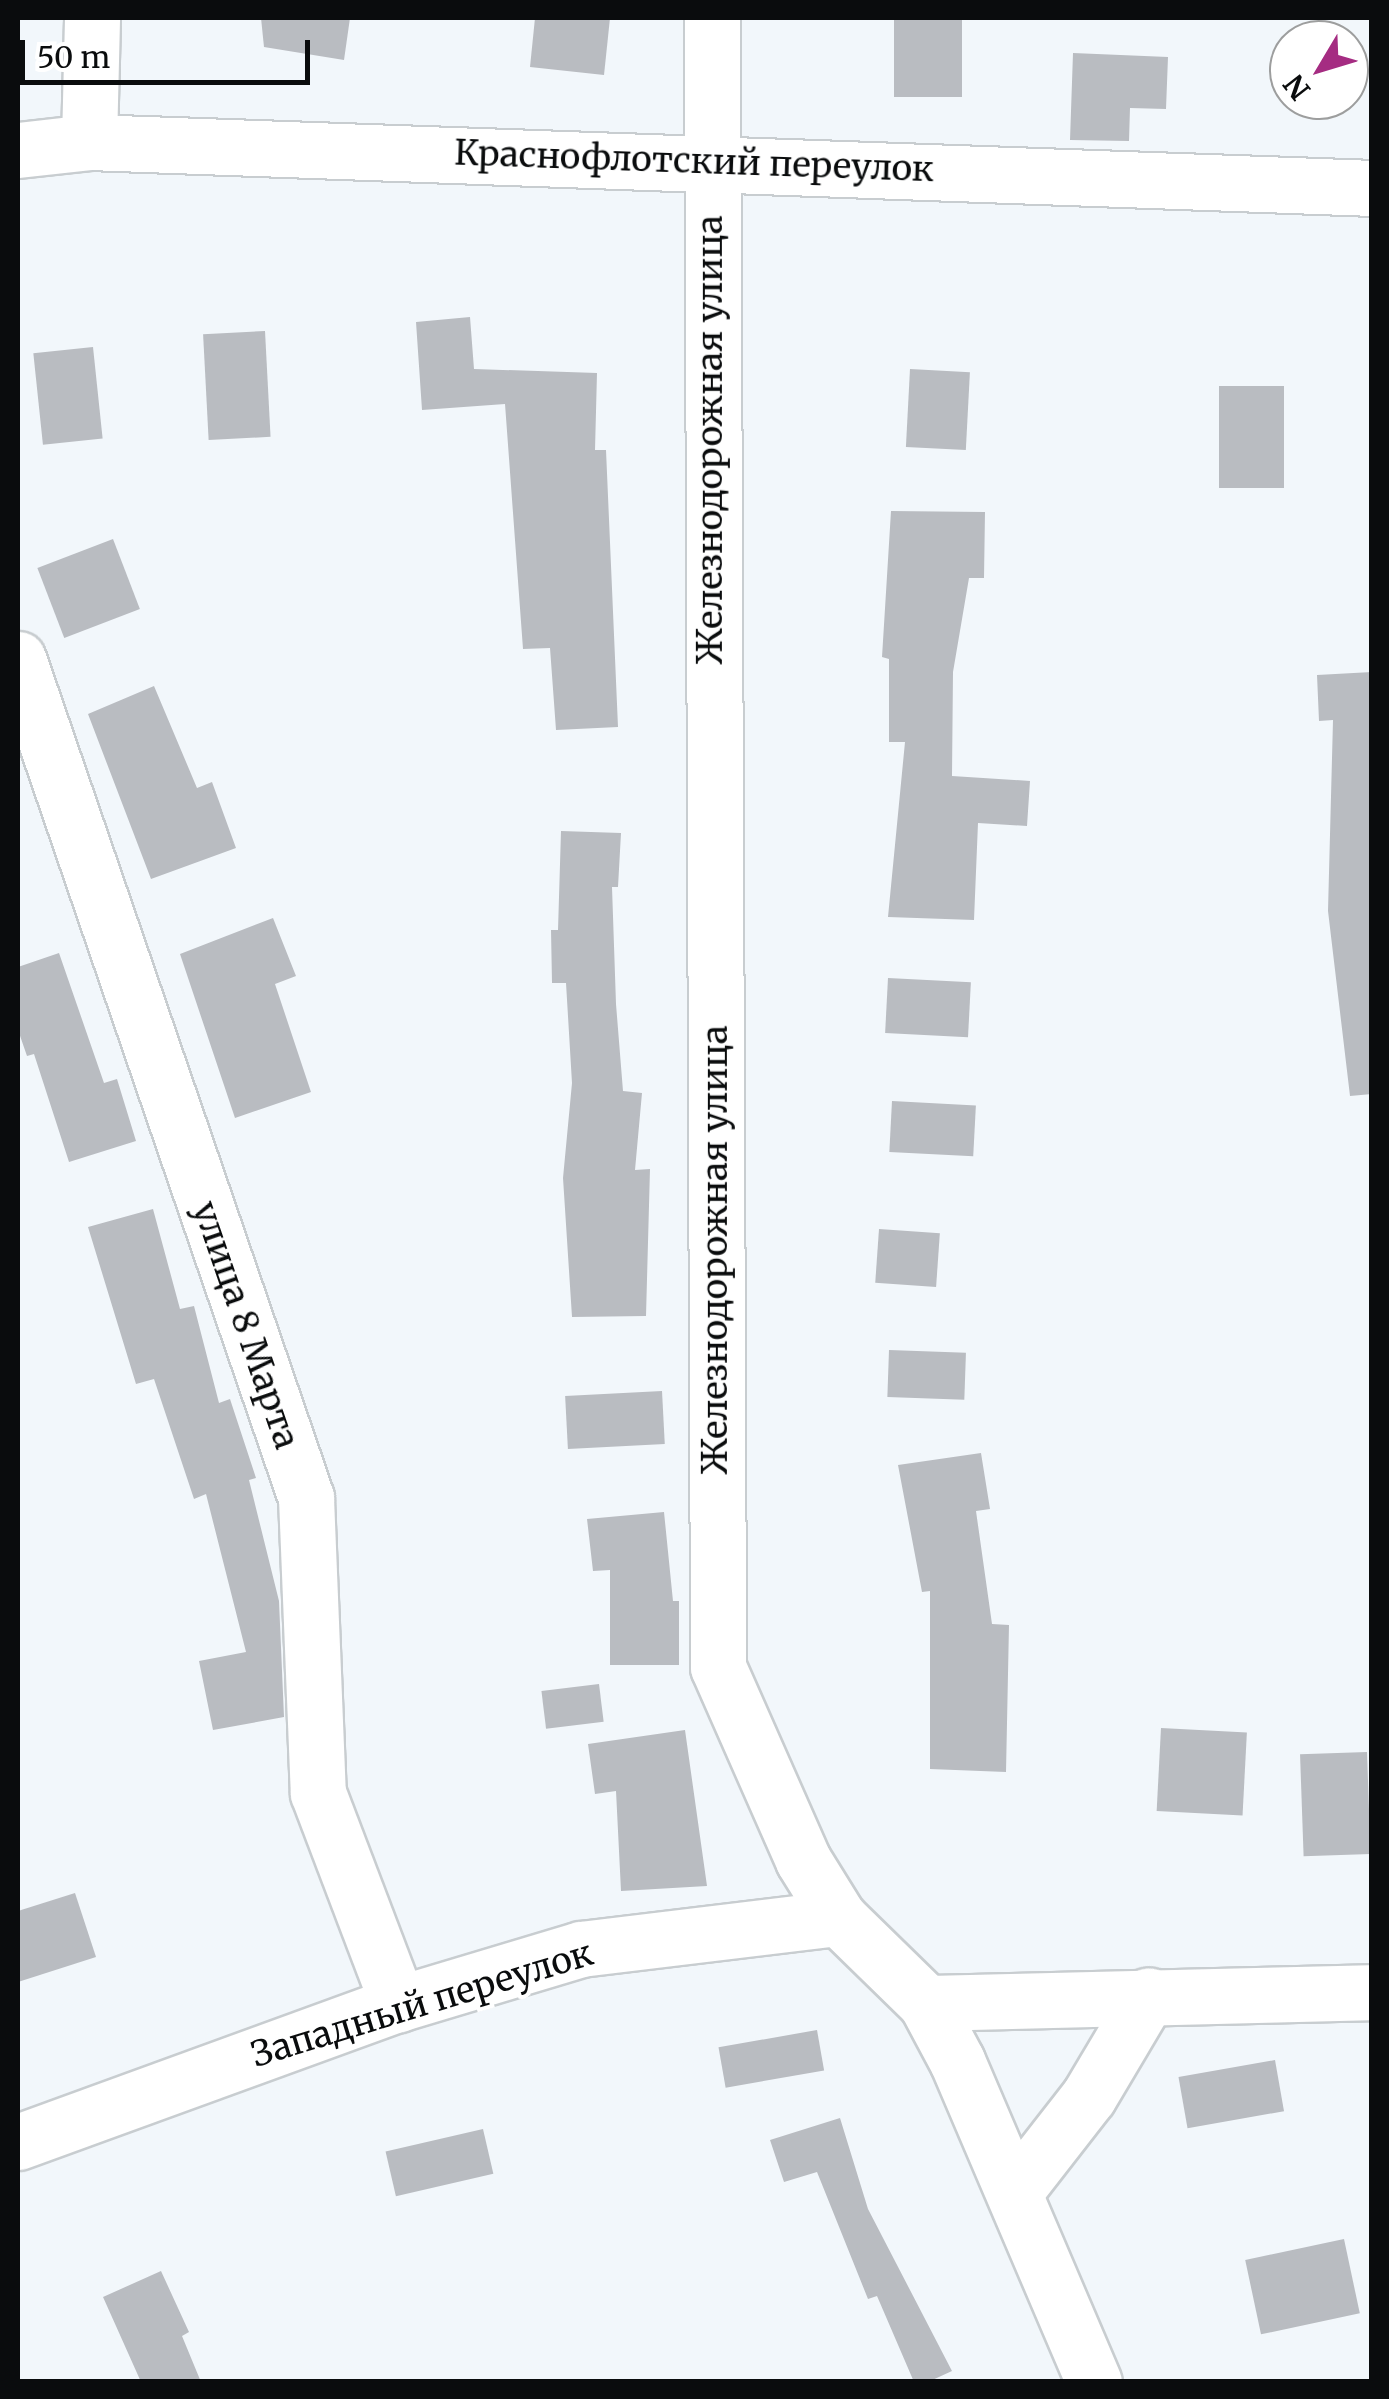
<!DOCTYPE html>
<html>
<head>
<meta charset="utf-8">
<style>
	body { margin:0 }
	#map { position:relative; width:1389px; height:2399px; overflow:hidden; background:#f2f7fb; font-family:Merriweather,serif }
	div>[style] { position:absolute }
	.building>* { inset:0; background:#b9bcc1; transform-origin:0 0 }
	.roads { filter:drop-shadow(2px 0 #c8cdd0) drop-shadow(-2px 0 #c8cdd0) drop-shadow(0 2px #c8cdd0) drop-shadow(0 -2px #c8cdd0) }
	.minor>* { height:55px; margin:-27.5px; padding:0 27.5px; transform-origin:27.5px; border-radius:27.5px; background:#fff }
	span { translate:-50% -50%; white-space:nowrap; text-align:center; line-height:1.15; -webkit-text-stroke:8px #fff; paint-order:stroke }
	.street-label { font-size:35px; color:#0a0c0d }
	.frame { position:absolute; inset:0; border:20px solid #0a0c0d; pointer-events:none }
	.north { position:absolute; left:1269px; top:20px; width:100px; height:100px; box-sizing:border-box; background:#fff; border:2px solid #9d9e9e; border-radius:50%; rotate:232deg; font-size:28px; font-weight:700; line-height:40px; text-align:center; color:#0a0c0d }
	.north::after { content:''; display:block; margin:auto; width:35px; height:45px; background:#a52c82; clip-path:polygon(50% 0,100% 100%,50% 72%,0 100%) }
	.scale { position:absolute; left:20px; top:40px; width:290px; height:45px; box-sizing:border-box; border:5px solid #0a0c0d; border-top:0; padding-left:12px; font-size:30px; line-height:35px; white-space:nowrap; color:#0a0c0d; -webkit-text-stroke:8px #fff; paint-order:stroke }
</style>
</head>
<body>
<div id="map">
	<div class="building">
		<i style="clip-path:polygon(261px 18px,350px 18px,344px 60px,264px 47px)"></i>
		<i style="clip-path:polygon(535px 18px,610px 18px,604px 75px,530px 67px)"></i>
		<i style="left:894px;top:18px;width:68px;height:79px"></i>
		<i style="clip-path:polygon(1073px 53px,1168px 57px,1166px 109px,1130px 108px,1129px 141px,1070px 140px)"></i>
		<i style="clip-path:polygon(470px 317px,474px 369px,597px 373px,595px 450px,606px 450px,618px 727px,556px 730px,550px 648px,523px 649px,505px 404px,422px 410px,416px 322px)"></i>
		<i style="left:265px;top:331px;width:106px;height:62px;rotate:87deg"></i>
		<i style="left:93px;top:347px;width:92px;height:60px;rotate:84deg"></i>
		<i style="left:910px;top:369px;width:60px;height:78px;rotate:3deg"></i>
		<i style="left:1219px;top:386px;width:65px;height:102px"></i>
		<i style="clip-path:polygon(891px 511px,985px 512px,984px 578px,969px 578px,953px 672px,952px 776px,1030px 781px,1027px 826px,978px 823px,974px 920px,888px 917px,905px 742px,889px 742px,889px 659px,882px 657px)"></i>
		<i style="left:113px;top:539px;width:75px;height:81px;rotate:69deg"></i>
		<i style="clip-path:polygon(1372px 672px,1372px 1094px,1350px 1096px,1328px 911px,1333px 720px,1319px 721px,1317px 675px)"></i>
		<i style="clip-path:polygon(154px 686px,197px 788px,212px 782px,236px 848px,151px 879px,88px 714px)"></i>
		<i style="clip-path:polygon(561px 831px,621px 833px,618px 887px,612px 887px,616px 1004px,623px 1091px,642px 1093px,635px 1170px,650px 1169px,646px 1316px,572px 1317px,563px 1178px,572px 1083px,566px 983px,552px 983px,551px 930px,558px 930px)"></i>
		<i style="clip-path:polygon(273px 918px,296px 976px,275px 984px,311px 1092px,235px 1118px,180px 954px)"></i>
		<i style="clip-path:polygon(59px 953px,104px 1083px,117px 1079px,136px 1141px,69px 1162px,34px 1054px,27px 1056px,18px 1030px,18px 967px)"></i>
		<i style="left:888px;top:978px;width:83px;height:55px;rotate:3deg"></i>
		<i style="left:892px;top:1101px;width:84px;height:51px;rotate:3deg"></i>
		<i style="clip-path:polygon(153px 1209px,180px 1309px,194px 1306px,219px 1403px,230px 1399px,256px 1478px,249px 1480px,279px 1601px,284px 1717px,213px 1730px,199px 1661px,246px 1652px,206px 1494px,194px 1499px,154px 1379px,136px 1384px,88px 1227px)"></i>
		<i style="left:879px;top:1229px;width:61px;height:54px;rotate:4deg"></i>
		<i style="left:889px;top:1350px;width:77px;height:47px;rotate:2deg"></i>
		<i style="left:662px;top:1391px;width:53px;height:97px;rotate:87deg"></i>
		<i style="clip-path:polygon(981px 1453px,990px 1509px,976px 1511px,992px 1624px,1009px 1625px,1006px 1772px,930px 1769px,930px 1591px,922px 1592px,898px 1465px)"></i>
		<i style="clip-path:polygon(664px 1512px,673px 1601px,679px 1601px,679px 1665px,610px 1665px,610px 1570px,593px 1571px,587px 1519px)"></i>
		<i style="left:599px;top:1684px;width:38px;height:58px;rotate:83deg"></i>
		<i style="left:1161px;top:1728px;width:86px;height:83px;rotate:3deg"></i>
		<i style="clip-path:polygon(685px 1730px,707px 1886px,621px 1891px,616px 1791px,595px 1794px,588px 1744px)"></i>
		<i style="left:1367px;top:1752px;width:102px;height:67px;rotate:88deg"></i>
		<i style="clip-path:polygon(75px 1893px,96px 1957px,18px 1982px,18px 1911px)"></i>
		<i style="left:817px;top:2030px;width:41px;height:100px;rotate:80deg"></i>
		<i style="left:1275px;top:2060px;width:52px;height:98px;rotate:80deg"></i>
		<i style="clip-path:polygon(840px 2118px,868px 2209px,952px 2371px,928px 2382px,914px 2382px,877px 2296px,868px 2299px,817px 2172px,784px 2182px,770px 2140px)"></i>
		<i style="left:483px;top:2129px;width:46px;height:100px;rotate:77deg"></i>
		<i style="left:1344px;top:2239px;width:76px;height:101px;rotate:78deg"></i>
		<i style="clip-path:polygon(161px 2271px,189px 2332px,182px 2336px,201px 2382px,141px 2382px,103px 2297px)"></i>
	</div>
	<div class="roads">
		<div class="minor">
			<i style="left:712px;top:18px;width:1649px;rotate:89.79deg"></i>
			<i style="left:718px;top:1667px;width:211px;rotate:66.2deg"></i>
			<i style="left:803px;top:1860px;width:68px;rotate:58.2deg"></i>
			<i style="left:839px;top:1918px;width:122px;rotate:44.3deg"></i>
			<i style="left:926px;top:2003px;width:66px;rotate:61.9deg"></i>
			<i style="left:957px;top:2061px;width:349px;rotate:66.9deg"></i>
			<i style="left:89px;top:142px;width:124px;rotate:-88.6deg"></i>
			<i style="left:18px;top:150px;width:71px;rotate:-6.4deg"></i>
			<i style="left:89px;top:142px;width:1284px;rotate:2.05deg"></i>
			<i style="left:18px;top:659px;width:887px;rotate:71.05deg"></i>
			<i style="left:306px;top:1498px;width:295px;rotate:87.7deg"></i>
			<i style="left:318px;top:1793px;width:226px;rotate:69.2deg"></i>
			<i style="left:926px;top:2003px;width:446px;rotate:-1.4deg"></i>
			<i style="left:18px;top:2142px;width:404px;rotate:-20deg"></i>
			<i style="left:398px;top:2004px;width:191px;rotate:-16.7deg"></i>
			<i style="left:581px;top:1949px;width:260px;rotate:-6.9deg"></i>
			<i style="left:1015px;top:2191px;width:120px;rotate:-52.1deg"></i>
			<i style="left:1089px;top:2096px;width:117px;rotate:-59.3deg"></i>
		</div>
	</div>
	<div class="street-label">
		<span style="left:694px;top:161px;rotate:2deg">Краснофлотский переулок</span>
		<span style="left:710px;top:440px;rotate:-90deg">Железнодорожная улица</span>
		<span style="left:715px;top:1250px;rotate:-90deg">Железнодорожная улица</span>
		<span style="left:246px;top:1325px;rotate:71deg">улица 8 Марта</span>
		<span style="left:422px;top:2004px;rotate:-17deg">Западный переулок</span>
	</div>
	<div class="frame"></div>
	<div class="north">N</div>
	<div class="scale">50 m</div>
</div>
</body>
</html>
